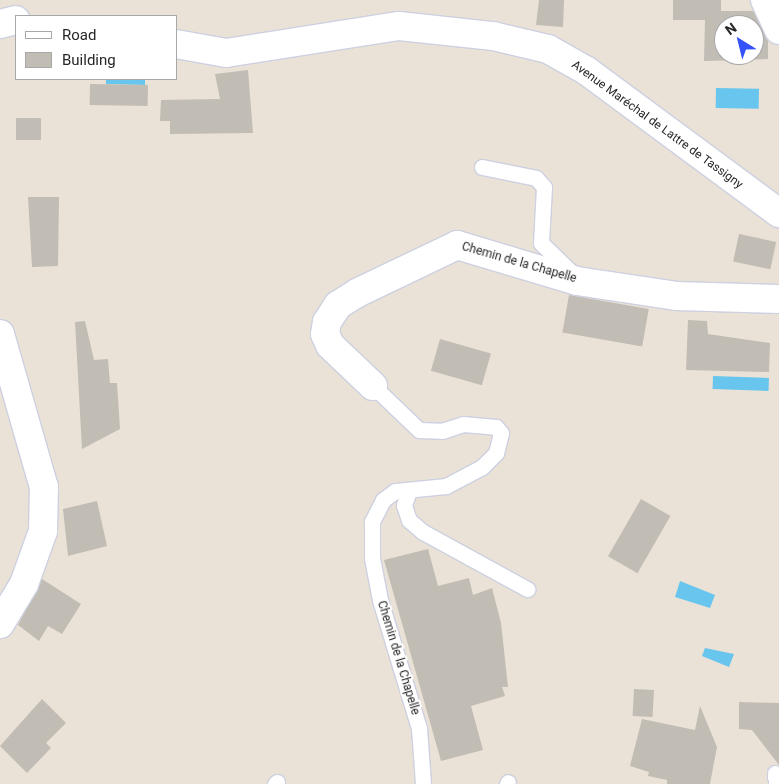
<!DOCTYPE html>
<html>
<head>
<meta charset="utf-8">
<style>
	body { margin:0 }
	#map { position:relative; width:779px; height:784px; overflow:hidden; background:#eae2d7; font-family:Roboto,sans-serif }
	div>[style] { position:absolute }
	.water>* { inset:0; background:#68c5ee; transform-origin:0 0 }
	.building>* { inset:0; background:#c1bcb4; transform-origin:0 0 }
	.roads { filter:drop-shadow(1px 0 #cdd0e0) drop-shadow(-1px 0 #cdd0e0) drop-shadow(0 1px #cdd0e0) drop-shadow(0 -1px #cdd0e0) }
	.service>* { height:15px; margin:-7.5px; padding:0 7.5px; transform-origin:7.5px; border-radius:7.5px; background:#fff }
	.minor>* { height:28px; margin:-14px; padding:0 14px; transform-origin:14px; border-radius:14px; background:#fff }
	.tertiary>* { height:28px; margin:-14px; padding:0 14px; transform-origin:14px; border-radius:14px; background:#fff }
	span { translate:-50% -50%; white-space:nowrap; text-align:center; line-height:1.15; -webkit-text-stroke:4px #fff; paint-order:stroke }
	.street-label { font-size:12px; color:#262626 }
	.legend { position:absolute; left:15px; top:15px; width:162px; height:65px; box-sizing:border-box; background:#fff; border:1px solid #a8a8a8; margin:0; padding:6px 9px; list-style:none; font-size:15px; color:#262626 }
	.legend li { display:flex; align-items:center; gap:10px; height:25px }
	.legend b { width:25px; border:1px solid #a8a8a8 }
	.north { position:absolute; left:714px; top:15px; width:50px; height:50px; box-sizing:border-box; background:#fff; border:1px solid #a8a8a8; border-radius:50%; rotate:324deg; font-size:14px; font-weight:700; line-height:20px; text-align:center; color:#262626 }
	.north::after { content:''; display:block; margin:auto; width:18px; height:22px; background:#3451fa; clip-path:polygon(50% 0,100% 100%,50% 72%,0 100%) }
</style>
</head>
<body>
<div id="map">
	<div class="water">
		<i style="clip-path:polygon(106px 79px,145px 79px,145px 85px,106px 84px)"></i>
		<i style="left:716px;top:88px;width:43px;height:20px;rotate:1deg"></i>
		<i style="left:713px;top:376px;width:56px;height:13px;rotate:2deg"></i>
		<i style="clip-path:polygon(680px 581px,715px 595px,710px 608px,675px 597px)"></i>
		<i style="clip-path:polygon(705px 648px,734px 654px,729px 667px,702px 656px)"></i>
	</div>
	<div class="building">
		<i style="clip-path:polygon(539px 0,564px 0,563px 27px,536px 25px)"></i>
		<i style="clip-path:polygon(evenodd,673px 0,721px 0,721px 11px,753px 11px,768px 40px,768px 59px,704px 61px,705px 20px,673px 20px,673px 0,724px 25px,754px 25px,754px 55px,724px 55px,724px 25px)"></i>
		<i style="clip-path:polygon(248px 70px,253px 133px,170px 134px,170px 121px,160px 121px,161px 100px,220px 99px,215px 74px)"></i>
		<i style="left:90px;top:84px;width:58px;height:21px;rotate:1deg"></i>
		<i style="left:16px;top:118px;width:25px;height:22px"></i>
		<i style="clip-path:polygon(28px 197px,59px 197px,58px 266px,32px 267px)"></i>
		<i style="left:739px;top:234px;width:38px;height:28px;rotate:12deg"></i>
		<i style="left:569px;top:295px;width:81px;height:38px;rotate:10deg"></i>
		<i style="clip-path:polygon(688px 320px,707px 321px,708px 334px,770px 343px,769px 372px,686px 370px)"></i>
		<i style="clip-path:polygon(85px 321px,94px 360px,108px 359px,110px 383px,117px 383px,120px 429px,82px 449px,75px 322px)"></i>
		<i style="left:440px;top:339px;width:53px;height:33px;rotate:16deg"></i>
		<i style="left:641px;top:499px;width:34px;height:66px;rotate:30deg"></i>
		<i style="clip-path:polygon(97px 501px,107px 546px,68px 556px,63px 509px)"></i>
		<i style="clip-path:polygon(428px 549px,438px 586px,469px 578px,473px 595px,492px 588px,501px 623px,508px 687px,502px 687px,505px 696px,471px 706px,483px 750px,441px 761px,384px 560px)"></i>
		<i style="clip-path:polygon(42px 579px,81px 604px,62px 634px,48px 626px,39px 641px,18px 625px)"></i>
		<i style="left:634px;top:689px;width:20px;height:27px;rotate:3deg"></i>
		<i style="clip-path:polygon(42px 699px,66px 723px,46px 743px,51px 748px,27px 773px,0 746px)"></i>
		<i style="clip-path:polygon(739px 702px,779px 703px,779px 765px,752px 730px,739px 729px)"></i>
		<i style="clip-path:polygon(700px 706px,717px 747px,710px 784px,667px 784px,667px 780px,648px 776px,649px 772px,630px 766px,642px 719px,695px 730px)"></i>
	</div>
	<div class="roads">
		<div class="service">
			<i style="left:482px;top:167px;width:55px;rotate:11.5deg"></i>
			<i style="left:536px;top:178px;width:12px;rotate:48deg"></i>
			<i style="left:544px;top:187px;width:56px;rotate:93.1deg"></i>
			<i style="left:541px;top:243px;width:43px;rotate:44.1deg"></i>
			<i style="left:373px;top:386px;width:64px;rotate:43.7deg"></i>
			<i style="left:419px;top:430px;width:23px;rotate:2deg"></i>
			<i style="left:442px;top:431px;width:22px;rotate:-18deg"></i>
			<i style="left:463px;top:424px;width:33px;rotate:5deg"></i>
			<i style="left:496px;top:427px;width:8px;rotate:50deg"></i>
			<i style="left:501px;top:433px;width:21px;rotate:104deg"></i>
			<i style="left:496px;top:453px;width:20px;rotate:135deg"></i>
			<i style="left:482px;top:467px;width:41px;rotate:152.2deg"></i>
			<i style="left:446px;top:486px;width:51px;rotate:174.4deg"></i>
			<i style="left:395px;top:491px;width:15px;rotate:143deg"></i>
			<i style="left:383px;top:500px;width:25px;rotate:117deg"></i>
			<i style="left:372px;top:522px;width:36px;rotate:90deg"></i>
			<i style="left:372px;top:558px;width:43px;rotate:79.2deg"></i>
			<i style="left:380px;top:600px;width:134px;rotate:73.1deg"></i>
			<i style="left:419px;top:728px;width:56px;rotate:85.9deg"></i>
			<i style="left:409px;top:491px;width:15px;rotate:110deg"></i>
			<i style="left:404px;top:505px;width:16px;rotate:72deg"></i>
			<i style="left:409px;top:520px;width:18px;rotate:41deg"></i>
			<i style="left:423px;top:532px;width:119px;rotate:28.7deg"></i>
			<i style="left:775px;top:773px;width:11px;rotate:85deg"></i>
			<i style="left:275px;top:784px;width:3px;rotate:-45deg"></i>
			<i style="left:507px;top:784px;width:2px;rotate:-63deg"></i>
		</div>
		<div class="minor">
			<i style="left:765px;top:0;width:33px;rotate:65deg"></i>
			<i style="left:373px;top:386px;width:59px;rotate:-136.4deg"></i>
			<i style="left:330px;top:345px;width:12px;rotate:-114deg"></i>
			<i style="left:325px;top:334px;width:12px;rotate:-81deg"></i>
			<i style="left:327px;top:322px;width:20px;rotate:-57deg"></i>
			<i style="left:338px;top:305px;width:22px;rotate:-32deg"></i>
			<i style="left:357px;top:293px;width:111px;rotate:-25.6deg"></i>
			<i style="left:457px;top:245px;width:125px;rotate:16.7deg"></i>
			<i style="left:577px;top:281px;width:100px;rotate:8.6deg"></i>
			<i style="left:676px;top:296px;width:103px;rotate:1.7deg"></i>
		</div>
		<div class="tertiary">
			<i style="left:0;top:24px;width:16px;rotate:-14deg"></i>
			<i style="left:176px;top:44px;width:51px;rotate:10.2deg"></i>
			<i style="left:226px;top:53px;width:175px;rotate:-8.9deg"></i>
			<i style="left:399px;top:26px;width:95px;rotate:6.1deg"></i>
			<i style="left:493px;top:36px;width:57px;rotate:13.3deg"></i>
			<i style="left:548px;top:49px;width:45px;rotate:29.4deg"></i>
			<i style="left:587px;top:71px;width:239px;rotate:36.5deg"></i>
			<i style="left:0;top:334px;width:159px;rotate:74deg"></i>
			<i style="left:44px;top:487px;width:44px;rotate:91.3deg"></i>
			<i style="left:43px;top:531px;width:56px;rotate:109.7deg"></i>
			<i style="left:24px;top:584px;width:47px;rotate:121deg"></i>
		</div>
	</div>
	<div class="street-label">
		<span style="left:657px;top:125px;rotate:36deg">Avenue Maréchal de Lattre de Tassigny</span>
		<span style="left:519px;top:263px;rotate:16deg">Chemin de la Chapelle</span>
		<span style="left:398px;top:658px;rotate:73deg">Chemin de la Chapelle</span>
	</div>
	<ul class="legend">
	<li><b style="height:6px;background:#fff"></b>Road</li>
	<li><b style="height:14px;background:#c1bcb4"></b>Building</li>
	</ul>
	<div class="north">N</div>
</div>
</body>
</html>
